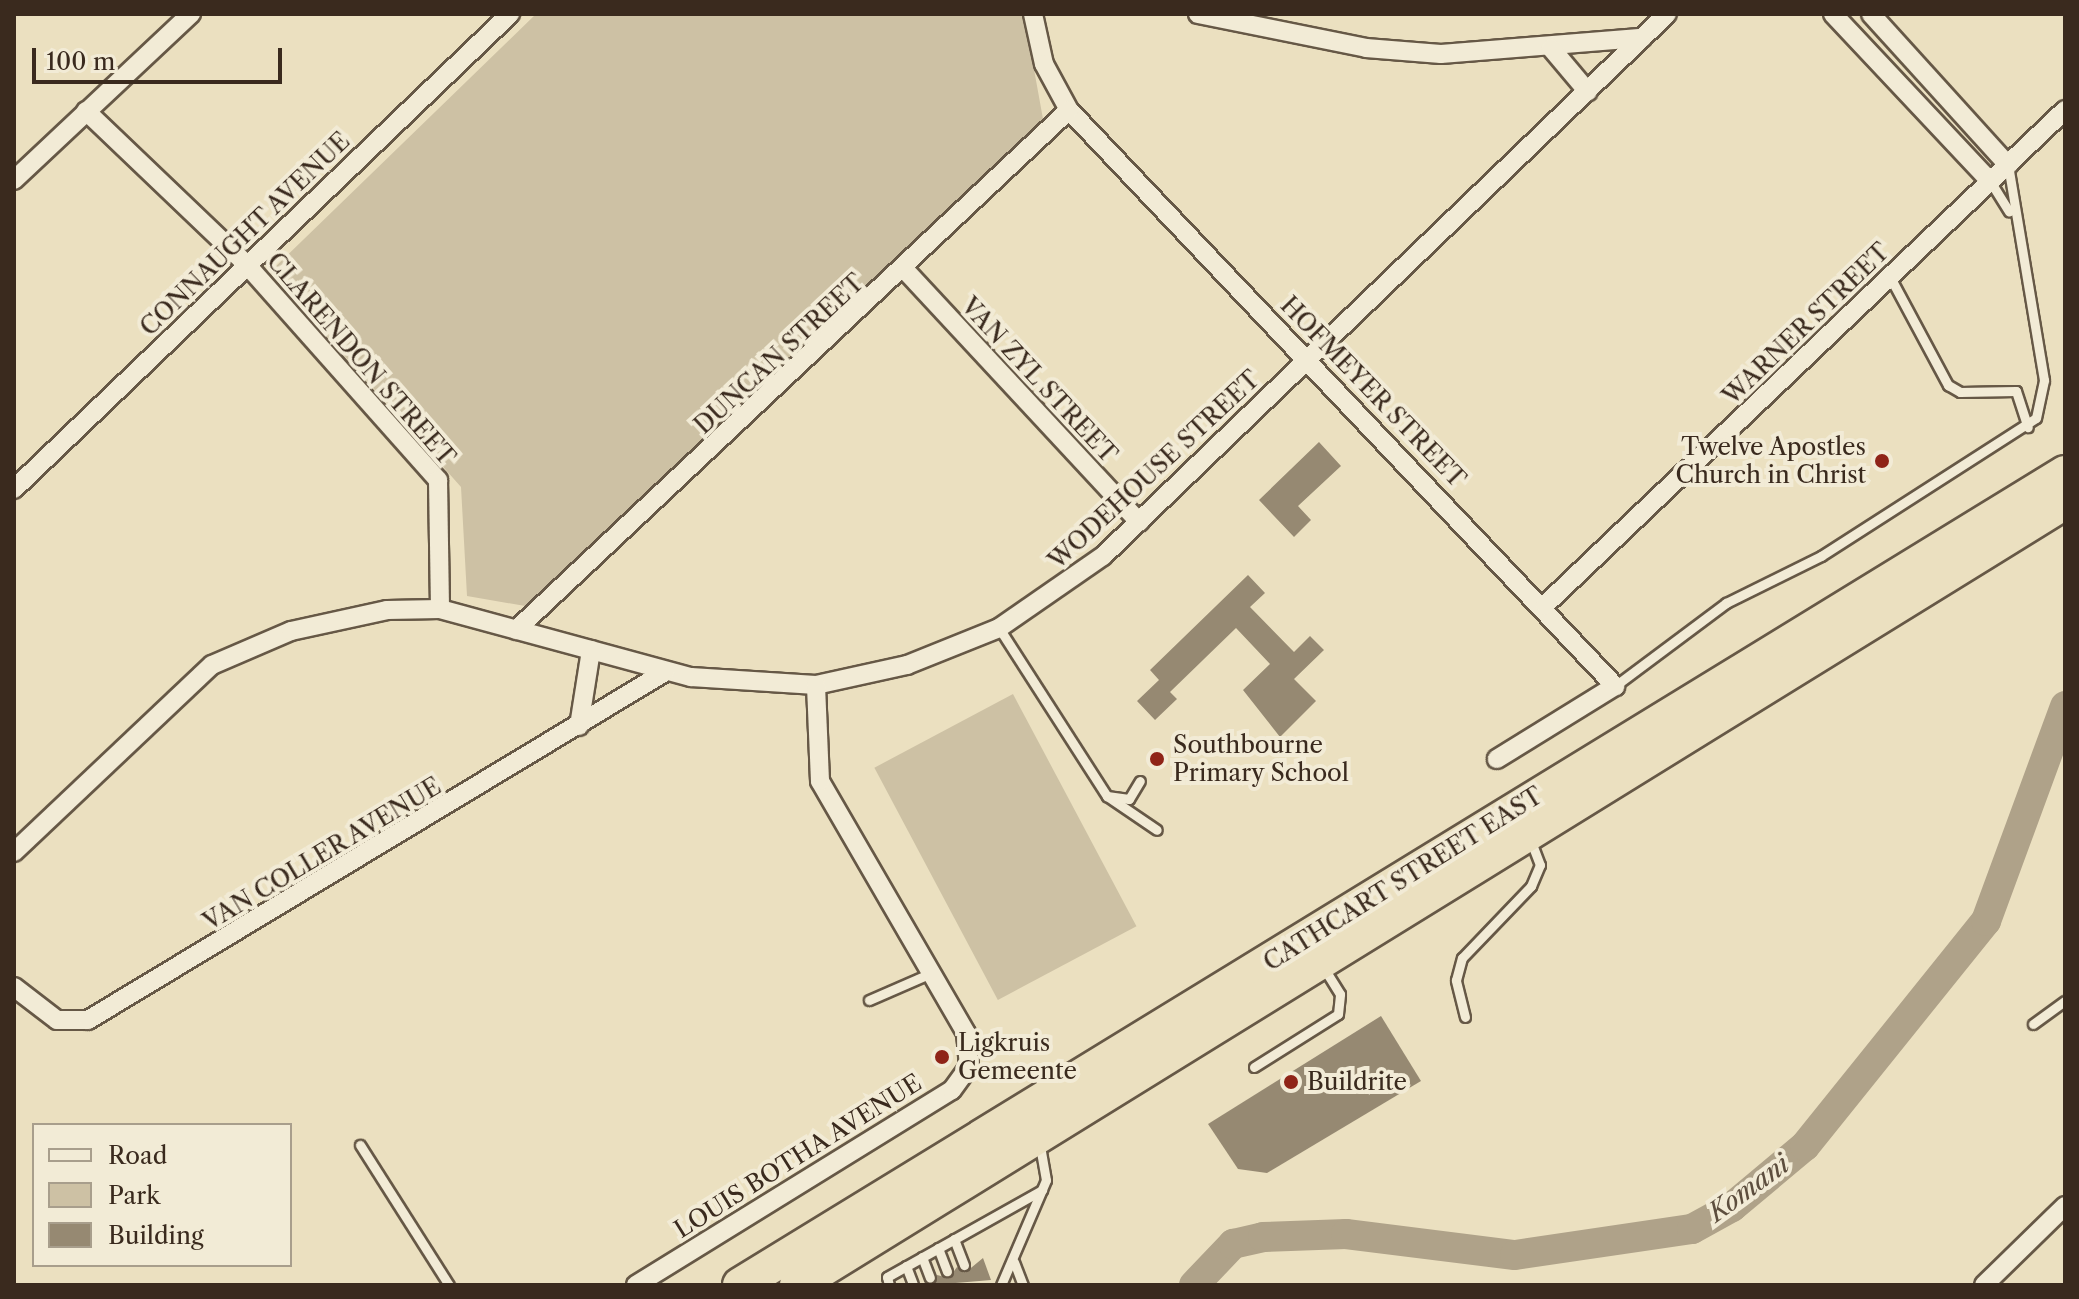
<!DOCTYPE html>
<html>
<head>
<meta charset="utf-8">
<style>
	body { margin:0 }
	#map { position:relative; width:2079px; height:1299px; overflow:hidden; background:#ebe0c0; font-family:"Libre Caslon Text",serif }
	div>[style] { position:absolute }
	.green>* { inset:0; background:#cdc1a4; transform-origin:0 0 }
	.river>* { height:30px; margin:-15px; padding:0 15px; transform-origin:15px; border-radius:15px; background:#afa289 }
	.building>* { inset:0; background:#968972 }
	.roads { filter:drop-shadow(2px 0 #665846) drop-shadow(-2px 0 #665846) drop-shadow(0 2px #665846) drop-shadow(0 -2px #665846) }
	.lane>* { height:9px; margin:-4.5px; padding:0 4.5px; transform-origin:4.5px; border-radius:4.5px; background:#f2ebd6 }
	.street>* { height:18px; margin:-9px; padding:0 9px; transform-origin:9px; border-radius:9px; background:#f2ebd6 }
	.highway>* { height:34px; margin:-17px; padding:0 17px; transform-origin:17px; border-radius:17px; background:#ebe0c0 }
	.dots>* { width:22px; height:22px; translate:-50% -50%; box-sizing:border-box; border:4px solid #f2ebd6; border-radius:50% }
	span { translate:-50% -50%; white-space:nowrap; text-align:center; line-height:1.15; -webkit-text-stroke:8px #f2ebd6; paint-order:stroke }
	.street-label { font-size:24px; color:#3a2a1e }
	.poi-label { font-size:24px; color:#3a2a1e }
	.right { translate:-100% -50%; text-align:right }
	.left { translate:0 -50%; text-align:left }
	.water-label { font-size:26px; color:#5d4e3e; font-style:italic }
	.frame { position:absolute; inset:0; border:16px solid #3a2a1e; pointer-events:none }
	.legend { position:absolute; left:32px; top:1123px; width:260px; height:144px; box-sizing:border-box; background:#f2ebd6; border:2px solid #a89e8c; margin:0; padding:10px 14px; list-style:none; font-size:24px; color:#3a2a1e }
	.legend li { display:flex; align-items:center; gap:16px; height:40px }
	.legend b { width:40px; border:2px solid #a89e8c }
	.scale { position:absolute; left:32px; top:48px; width:250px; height:36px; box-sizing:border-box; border:4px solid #3a2a1e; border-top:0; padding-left:10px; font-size:24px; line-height:28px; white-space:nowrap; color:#3a2a1e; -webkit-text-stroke:6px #f2ebd6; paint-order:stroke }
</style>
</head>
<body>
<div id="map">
	<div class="green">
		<i style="clip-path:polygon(536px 14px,1024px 14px,1043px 119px,531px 607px,467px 596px,461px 487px,270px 272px)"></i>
		<i style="left:1013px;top:694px;width:263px;height:157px;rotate:62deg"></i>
	</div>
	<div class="river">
		<i style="left:1194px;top:1285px;width:57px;rotate:-46.4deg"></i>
		<i style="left:1233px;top:1244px;width:31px;rotate:-13deg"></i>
		<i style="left:1263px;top:1237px;width:83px;rotate:-2.1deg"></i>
		<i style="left:1346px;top:1234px;width:170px;rotate:7.1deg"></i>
		<i style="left:1515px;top:1255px;width:179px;rotate:-8.4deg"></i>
		<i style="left:1692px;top:1229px;width:46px;rotate:-28.8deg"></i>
		<i style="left:1732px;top:1207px;width:95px;rotate:-39.9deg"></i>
		<i style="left:1805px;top:1146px;width:289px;rotate:-51.2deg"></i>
		<i style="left:1986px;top:921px;width:229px;rotate:-69.8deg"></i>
	</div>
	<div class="building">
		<i style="clip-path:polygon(1319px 442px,1341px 466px,1298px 506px,1311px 520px,1294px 537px,1259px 500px)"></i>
		<i style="clip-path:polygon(1248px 575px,1265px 593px,1250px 607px,1294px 652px,1310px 636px,1324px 650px,1294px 679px,1316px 701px,1280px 737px,1243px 690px,1270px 664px,1236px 628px,1170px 692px,1177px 699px,1155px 720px,1137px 701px,1159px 680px,1150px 670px)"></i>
		<i style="clip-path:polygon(1381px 1016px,1421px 1081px,1267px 1173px,1238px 1169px,1208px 1124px)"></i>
		<i style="clip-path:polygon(983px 1258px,991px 1280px,932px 1285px,937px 1275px,949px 1278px,957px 1267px,966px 1272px)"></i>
	</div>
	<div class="roads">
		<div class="lane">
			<i style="left:1990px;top:181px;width:36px;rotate:58deg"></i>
			<i style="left:1890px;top:277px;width:123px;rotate:61.8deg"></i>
			<i style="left:1948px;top:385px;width:14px;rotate:30deg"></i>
			<i style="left:1960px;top:392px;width:56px;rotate:-1deg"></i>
			<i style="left:2016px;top:391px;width:38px;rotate:72deg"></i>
			<i style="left:999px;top:628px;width:200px;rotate:57.3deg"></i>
			<i style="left:1107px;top:796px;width:60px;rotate:34.2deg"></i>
			<i style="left:1615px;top:686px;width:139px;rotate:-36.8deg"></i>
			<i style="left:1726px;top:603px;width:106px;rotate:-26.3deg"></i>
			<i style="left:1821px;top:556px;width:255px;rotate:-32.7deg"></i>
			<i style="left:2036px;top:418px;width:39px;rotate:-78deg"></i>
			<i style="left:2044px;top:380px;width:217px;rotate:-99.5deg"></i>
			<i style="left:1107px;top:796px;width:22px;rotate:8deg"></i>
			<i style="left:1129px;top:799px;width:21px;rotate:-59deg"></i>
			<i style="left:869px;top:1000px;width:68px;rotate:-23.5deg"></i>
			<i style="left:1465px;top:1017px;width:38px;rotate:-104deg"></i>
			<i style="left:1456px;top:980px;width:23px;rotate:-75deg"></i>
			<i style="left:1462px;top:958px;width:100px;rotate:-46.2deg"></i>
			<i style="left:1531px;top:886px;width:23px;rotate:-67deg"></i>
			<i style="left:1540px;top:865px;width:26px;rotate:-111deg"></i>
			<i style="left:2033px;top:1024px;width:39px;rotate:-36deg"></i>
			<i style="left:1254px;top:1067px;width:99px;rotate:-32.2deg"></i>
			<i style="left:1338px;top:1014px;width:20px;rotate:-84deg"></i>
			<i style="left:1340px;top:994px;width:31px;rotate:-122deg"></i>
			<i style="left:360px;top:1145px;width:166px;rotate:57.6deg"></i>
			<i style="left:954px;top:1239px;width:28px;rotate:69deg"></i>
			<i style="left:938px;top:1248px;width:25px;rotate:69deg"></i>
			<i style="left:922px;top:1257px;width:22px;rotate:69deg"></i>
			<i style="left:1014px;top:1262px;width:25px;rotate:69deg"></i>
			<i style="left:906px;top:1266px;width:19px;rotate:69deg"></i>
			<i style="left:889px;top:1285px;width:8px;rotate:-104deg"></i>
			<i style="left:887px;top:1277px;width:178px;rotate:-29.3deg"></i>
			<i style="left:1001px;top:1285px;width:114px;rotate:-66.8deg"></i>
			<i style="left:1046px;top:1180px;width:39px;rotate:-100deg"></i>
		</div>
		<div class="street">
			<i style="left:1033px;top:14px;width:51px;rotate:77.6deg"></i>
			<i style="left:1044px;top:64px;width:52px;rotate:61.5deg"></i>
			<i style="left:1069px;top:110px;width:794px;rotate:46.53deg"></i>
			<i style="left:1615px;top:686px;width:139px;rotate:148.3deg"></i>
			<i style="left:1198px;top:14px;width:171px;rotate:11.4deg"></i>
			<i style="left:1366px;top:48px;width:75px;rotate:4.6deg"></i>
			<i style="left:1441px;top:54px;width:202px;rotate:-4.6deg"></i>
			<i style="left:1833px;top:14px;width:229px;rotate:46.8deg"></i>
			<i style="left:1871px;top:14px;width:204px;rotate:47.8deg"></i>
			<i style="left:1551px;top:48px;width:57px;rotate:49.9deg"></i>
			<i style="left:86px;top:111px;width:223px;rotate:43.7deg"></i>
			<i style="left:247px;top:265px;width:288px;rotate:48.4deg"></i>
			<i style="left:438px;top:480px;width:129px;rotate:89.1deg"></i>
			<i style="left:14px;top:180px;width:243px;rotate:-43.2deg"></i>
			<i style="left:905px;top:270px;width:344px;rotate:47.1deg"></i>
			<i style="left:14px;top:489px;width:687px;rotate:-43.76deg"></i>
			<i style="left:1545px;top:605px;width:718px;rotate:-43.59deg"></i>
			<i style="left:516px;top:630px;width:759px;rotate:-43.24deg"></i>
			<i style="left:579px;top:726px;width:77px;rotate:-81deg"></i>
			<i style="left:14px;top:852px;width:272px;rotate:-43.4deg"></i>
			<i style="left:212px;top:665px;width:86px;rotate:-23.3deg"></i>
			<i style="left:291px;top:631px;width:98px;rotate:-12.3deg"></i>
			<i style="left:387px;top:610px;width:53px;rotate:-1.1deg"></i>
			<i style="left:440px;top:609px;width:260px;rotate:15.2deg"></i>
			<i style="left:691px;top:677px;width:125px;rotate:3.7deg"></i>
			<i style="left:816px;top:685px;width:93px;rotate:-12.4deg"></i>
			<i style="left:907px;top:665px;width:99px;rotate:-21.9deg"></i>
			<i style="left:999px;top:628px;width:126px;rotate:-34.7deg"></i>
			<i style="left:1103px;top:556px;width:782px;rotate:-43.86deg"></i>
			<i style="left:14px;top:987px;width:54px;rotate:37.5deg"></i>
			<i style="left:57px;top:1020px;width:31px"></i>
			<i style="left:88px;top:1020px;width:674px;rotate:-31.1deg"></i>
			<i style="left:636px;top:1285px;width:371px;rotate:-31.7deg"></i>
			<i style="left:952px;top:1090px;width:29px;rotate:-54deg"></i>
			<i style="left:969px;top:1067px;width:34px;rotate:-95deg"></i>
			<i style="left:966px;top:1033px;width:291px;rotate:-120.1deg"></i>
			<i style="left:820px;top:781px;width:96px;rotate:-92.4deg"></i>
			<i style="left:1984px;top:1285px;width:113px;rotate:-44.3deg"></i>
		</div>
		<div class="highway">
			<i style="left:740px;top:1285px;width:1554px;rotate:-31.5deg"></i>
			<i style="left:797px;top:1285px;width:1490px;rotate:-31.7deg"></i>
		</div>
	</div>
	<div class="dots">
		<i style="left:1882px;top:461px;background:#8f2418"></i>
		<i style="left:1157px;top:759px;background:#8f2418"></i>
		<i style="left:942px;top:1057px;background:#8f2418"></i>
		<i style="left:1291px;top:1082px;background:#8f2418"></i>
	</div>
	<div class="street-label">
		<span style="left:245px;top:234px;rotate:-44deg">CONNAUGHT AVENUE</span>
		<span style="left:1806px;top:324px;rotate:-44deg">WARNER STREET</span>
		<span style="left:779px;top:354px;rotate:-43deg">DUNCAN STREET</span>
		<span style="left:361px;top:359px;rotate:49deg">CLARENDON STREET</span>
		<span style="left:1039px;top:380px;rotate:47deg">VAN ZYL STREET</span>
		<span style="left:1373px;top:392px;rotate:46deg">HOFMEYER STREET</span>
		<span style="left:1154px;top:470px;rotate:-43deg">WODEHOUSE STREET</span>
		<span style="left:322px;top:854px;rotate:-31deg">VAN COLLER AVENUE</span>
		<span style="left:1403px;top:879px;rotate:-32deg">CATHCART STREET EAST</span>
		<span style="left:798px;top:1156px;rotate:-32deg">LOUIS BOTHA AVENUE</span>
	</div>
	<div class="poi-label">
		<span class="right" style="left:1866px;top:461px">Twelve Apostles<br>Church in Christ</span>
		<span class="left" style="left:1173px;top:759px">Southbourne<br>Primary School</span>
		<span class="left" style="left:958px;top:1057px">Ligkruis<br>Gemeente</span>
		<span class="left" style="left:1307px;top:1082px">Buildrite</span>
	</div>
	<div class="water-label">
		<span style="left:1749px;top:1189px;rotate:-36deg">Komani</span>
	</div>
	<div class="frame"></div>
	<ul class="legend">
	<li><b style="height:10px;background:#f2ebd6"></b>Road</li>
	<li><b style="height:22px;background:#cdc1a4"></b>Park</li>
	<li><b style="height:22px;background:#968972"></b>Building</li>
	</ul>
	<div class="scale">100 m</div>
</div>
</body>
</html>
